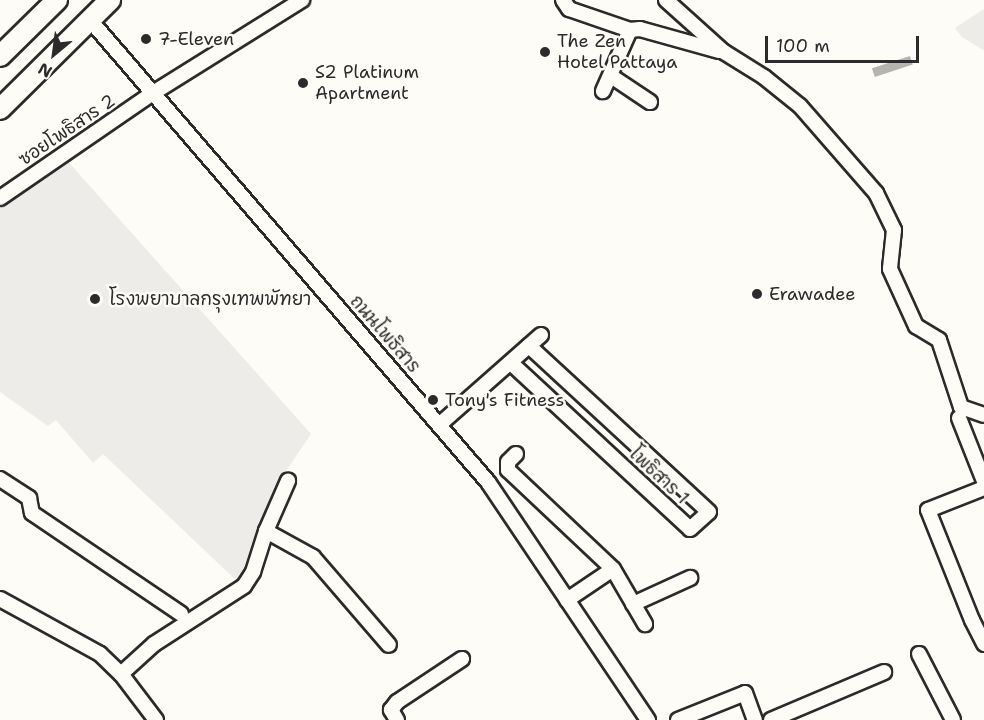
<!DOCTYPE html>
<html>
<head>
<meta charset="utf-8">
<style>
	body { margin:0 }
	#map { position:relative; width:984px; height:720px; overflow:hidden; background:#fdfcf7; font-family:"Shantell Sans","Playpen Sans Thai",sans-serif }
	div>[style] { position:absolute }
	.built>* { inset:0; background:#edece8 }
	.water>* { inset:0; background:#b5b4b1; transform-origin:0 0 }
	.roads { filter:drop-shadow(2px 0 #2b2b2b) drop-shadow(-2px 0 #2b2b2b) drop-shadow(0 2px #2b2b2b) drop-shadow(0 -2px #2b2b2b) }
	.minor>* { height:14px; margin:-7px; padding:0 7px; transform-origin:7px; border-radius:7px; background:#fdfcf7 }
	.highway>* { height:20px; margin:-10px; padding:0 10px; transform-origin:10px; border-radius:10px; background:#fdfcf7 }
	.dots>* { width:16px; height:16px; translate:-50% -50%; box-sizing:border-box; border:3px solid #fdfcf7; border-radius:50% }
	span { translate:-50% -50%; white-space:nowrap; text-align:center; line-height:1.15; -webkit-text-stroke:5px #fdfcf7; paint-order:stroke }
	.poi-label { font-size:18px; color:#2b2b2b }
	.left { translate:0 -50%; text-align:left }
	.street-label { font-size:18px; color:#2b2b2b }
	.north { position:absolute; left:24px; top:24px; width:60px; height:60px; -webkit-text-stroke:4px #fdfcf7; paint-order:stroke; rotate:209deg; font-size:16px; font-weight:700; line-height:24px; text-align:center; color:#2b2b2b }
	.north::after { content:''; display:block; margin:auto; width:21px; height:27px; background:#2b2b2b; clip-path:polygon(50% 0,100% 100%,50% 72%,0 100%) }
	.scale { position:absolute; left:765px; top:36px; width:154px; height:27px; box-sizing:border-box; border:3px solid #2b2b2b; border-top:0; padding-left:8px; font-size:18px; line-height:21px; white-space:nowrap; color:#2b2b2b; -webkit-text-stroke:4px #fdfcf7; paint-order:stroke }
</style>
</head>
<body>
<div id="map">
	<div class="built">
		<i style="clip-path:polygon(984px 9px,984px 49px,983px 50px,962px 37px,955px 28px)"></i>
		<i style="clip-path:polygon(63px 156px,311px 434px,280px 480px,239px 583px,103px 454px,93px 463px,56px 420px,48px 426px,0 392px,0 205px)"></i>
	</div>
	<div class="water">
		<i style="left:910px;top:56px;width:9px;height:40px;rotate:72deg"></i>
	</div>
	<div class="roads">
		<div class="minor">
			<i style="left:563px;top:0;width:11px;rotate:56deg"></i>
			<i style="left:569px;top:9px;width:65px;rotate:19deg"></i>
			<i style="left:630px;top:30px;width:67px;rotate:113.9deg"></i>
			<i style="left:666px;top:0;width:78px;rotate:41.9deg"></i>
			<i style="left:724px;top:52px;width:47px;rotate:32deg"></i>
			<i style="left:764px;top:77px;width:46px;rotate:38.9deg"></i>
			<i style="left:800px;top:106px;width:116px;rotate:48.9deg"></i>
			<i style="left:876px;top:193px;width:41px;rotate:64.1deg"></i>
			<i style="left:894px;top:230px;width:39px;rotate:96deg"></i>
			<i style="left:890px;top:269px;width:63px;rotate:65.5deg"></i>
			<i style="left:916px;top:326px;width:27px;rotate:31deg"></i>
			<i style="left:939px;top:340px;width:71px;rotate:71.8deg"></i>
			<i style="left:961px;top:407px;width:24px;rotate:19deg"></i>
			<i style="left:90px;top:20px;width:610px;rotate:49.26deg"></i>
			<i style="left:488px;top:482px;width:287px;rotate:56.1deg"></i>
			<i style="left:630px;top:30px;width:10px;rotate:-6deg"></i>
			<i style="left:640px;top:29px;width:82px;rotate:15.6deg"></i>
			<i style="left:611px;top:76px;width:47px;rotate:33.7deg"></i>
			<i style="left:0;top:198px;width:186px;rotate:-34.5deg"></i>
			<i style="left:153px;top:93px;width:176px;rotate:-32deg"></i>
			<i style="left:511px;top:363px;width:244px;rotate:42.8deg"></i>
			<i style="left:690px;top:529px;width:25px;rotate:-42deg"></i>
			<i style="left:709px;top:512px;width:245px;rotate:-137.3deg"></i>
			<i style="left:959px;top:418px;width:68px;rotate:68.4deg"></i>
			<i style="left:439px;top:425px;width:136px;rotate:-41.4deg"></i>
			<i style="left:516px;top:454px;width:11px;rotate:135deg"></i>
			<i style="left:508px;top:462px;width:8px;rotate:90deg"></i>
			<i style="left:508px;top:470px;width:144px;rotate:43.3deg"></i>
			<i style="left:613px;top:569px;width:64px;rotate:59.8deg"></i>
			<i style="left:0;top:479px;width:35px;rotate:33deg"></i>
			<i style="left:29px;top:498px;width:15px;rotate:79deg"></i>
			<i style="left:32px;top:513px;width:180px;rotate:34.1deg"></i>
			<i style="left:984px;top:488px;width:60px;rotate:158.6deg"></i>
			<i style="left:928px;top:510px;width:118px;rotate:68.2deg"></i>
			<i style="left:972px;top:620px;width:27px;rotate:63deg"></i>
			<i style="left:266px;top:531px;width:54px;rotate:29deg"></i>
			<i style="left:313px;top:557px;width:116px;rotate:49.2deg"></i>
			<i style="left:0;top:599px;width:114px;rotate:28.8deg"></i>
			<i style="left:100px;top:654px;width:29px;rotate:44deg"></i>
			<i style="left:121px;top:674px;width:58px;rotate:52.7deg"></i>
			<i style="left:567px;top:600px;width:55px;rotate:-34deg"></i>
			<i style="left:633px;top:604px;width:63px;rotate:-24.5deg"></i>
			<i style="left:919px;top:654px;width:74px;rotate:62.7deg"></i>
			<i style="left:121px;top:674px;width:45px;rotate:-42.3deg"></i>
			<i style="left:154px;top:644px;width:107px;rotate:-32.8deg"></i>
			<i style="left:244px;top:586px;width:17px;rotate:-57deg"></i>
			<i style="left:253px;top:572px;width:43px;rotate:-72.4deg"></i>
			<i style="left:266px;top:531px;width:55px;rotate:-66.3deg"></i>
			<i style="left:397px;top:720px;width:12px;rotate:-121deg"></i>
			<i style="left:391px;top:710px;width:10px;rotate:-53deg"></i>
			<i style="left:397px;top:702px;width:78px;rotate:-33.5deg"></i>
			<i style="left:678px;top:720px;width:72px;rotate:-21.9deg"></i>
			<i style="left:745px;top:693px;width:29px;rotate:70deg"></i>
			<i style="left:771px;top:720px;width:123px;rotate:-23deg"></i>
		</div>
		<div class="highway">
			<i style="left:0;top:56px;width:80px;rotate:-44.5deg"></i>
			<i style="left:0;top:109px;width:155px;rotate:-44.7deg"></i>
		</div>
	</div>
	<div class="dots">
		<i style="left:146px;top:39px;background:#2b2b2b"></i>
		<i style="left:545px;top:52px;background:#2b2b2b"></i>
		<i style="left:303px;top:83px;background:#2b2b2b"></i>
		<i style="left:757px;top:294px;background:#2b2b2b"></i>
		<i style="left:95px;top:299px;background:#2b2b2b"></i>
		<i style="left:433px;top:400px;background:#2b2b2b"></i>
	</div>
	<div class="poi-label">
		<span class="left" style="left:158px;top:39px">7-Eleven</span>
		<span class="left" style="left:557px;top:52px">The Zen<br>Hotel Pattaya</span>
		<span class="left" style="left:315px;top:83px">S2 Platinum<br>Apartment</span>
		<span class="left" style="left:769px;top:294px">Erawadee</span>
		<span class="left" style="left:109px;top:299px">โรงพยาบาลกรุงเทพพัทยา</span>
		<span class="left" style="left:445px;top:400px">Tony's Fitness</span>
	</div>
	<div class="street-label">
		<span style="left:67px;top:130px;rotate:-34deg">ซอยโพธิสาร 2</span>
		<span style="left:385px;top:334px;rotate:49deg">ถนนโพธิสาร</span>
		<span style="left:659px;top:476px;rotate:43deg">โพธิสาร 1</span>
	</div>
	<div class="north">N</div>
	<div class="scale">100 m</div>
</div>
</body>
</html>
